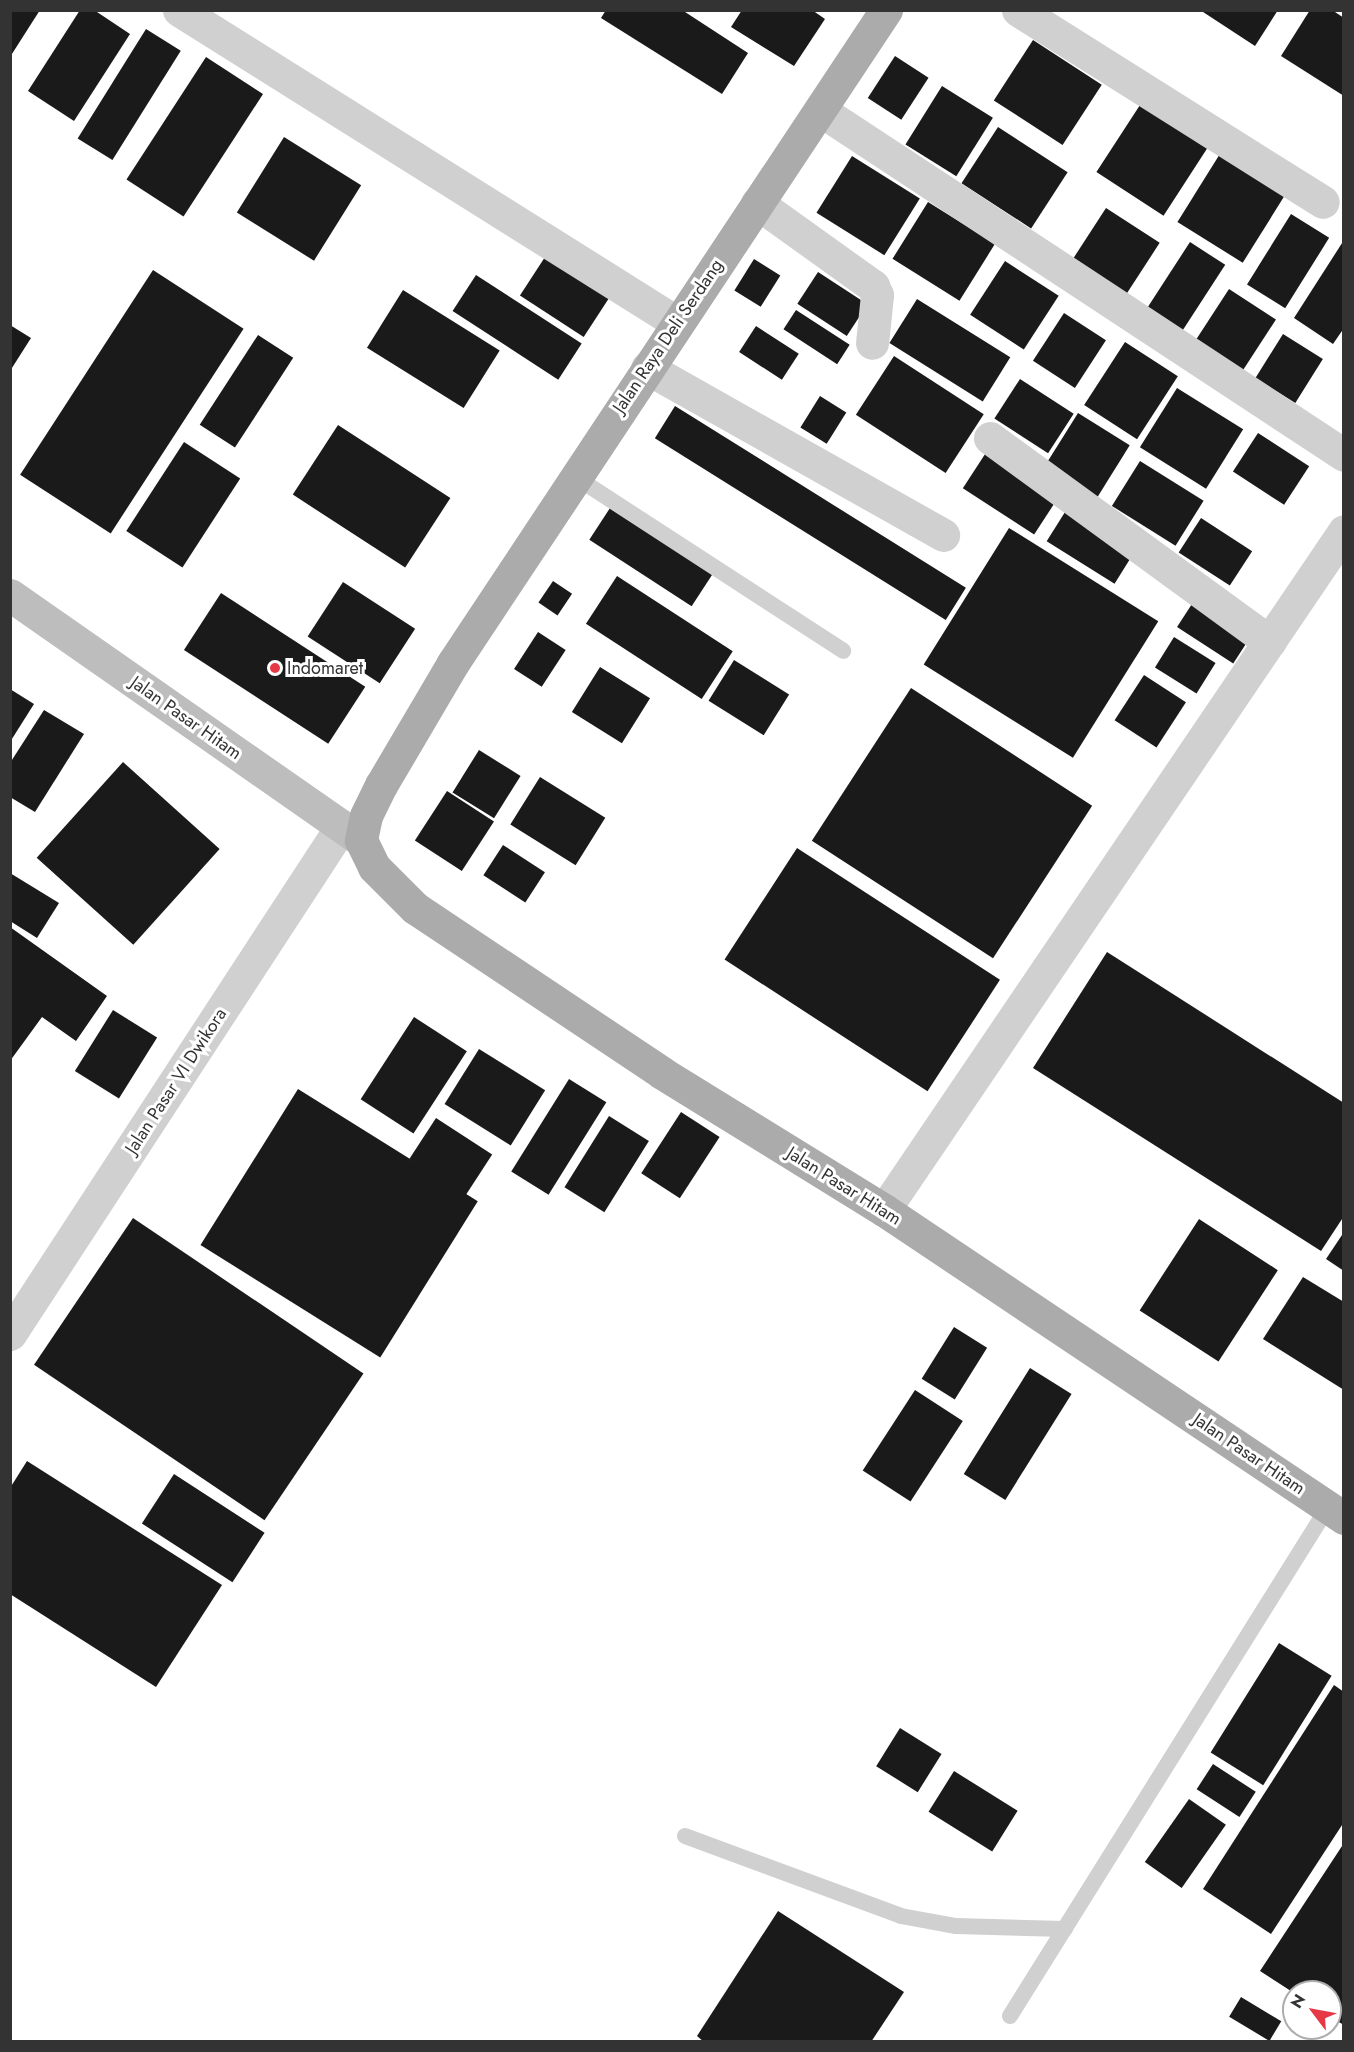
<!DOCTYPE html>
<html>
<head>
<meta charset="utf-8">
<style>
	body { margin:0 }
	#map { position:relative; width:1354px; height:2052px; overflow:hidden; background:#fff; font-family:Jost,sans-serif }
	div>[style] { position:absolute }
	.building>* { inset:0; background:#1a1a1a; transform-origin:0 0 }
	.lane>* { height:16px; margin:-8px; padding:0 8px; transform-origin:8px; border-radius:8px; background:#d0d0d0 }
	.street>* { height:33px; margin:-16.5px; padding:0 16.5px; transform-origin:16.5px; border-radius:16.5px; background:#d0d0d0 }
	.secondary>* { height:33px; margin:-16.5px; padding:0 16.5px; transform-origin:16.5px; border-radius:16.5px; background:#bdbdbd }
	.primary>* { height:33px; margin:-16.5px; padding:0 16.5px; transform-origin:16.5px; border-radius:16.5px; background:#ababab }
	.dots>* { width:16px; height:16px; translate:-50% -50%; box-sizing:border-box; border:3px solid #fff; border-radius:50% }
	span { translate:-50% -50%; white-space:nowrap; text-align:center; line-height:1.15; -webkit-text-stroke:6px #fff; paint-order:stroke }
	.street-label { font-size:18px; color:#333 }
	.poi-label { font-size:18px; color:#333 }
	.left { translate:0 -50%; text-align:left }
	.frame { position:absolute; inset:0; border:12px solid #333; pointer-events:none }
	.north { position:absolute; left:1282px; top:1980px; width:60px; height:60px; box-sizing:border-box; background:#fff; border:2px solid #adadad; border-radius:50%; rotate:302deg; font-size:16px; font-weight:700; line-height:24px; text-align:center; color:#333 }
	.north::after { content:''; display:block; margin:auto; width:21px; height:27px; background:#e63946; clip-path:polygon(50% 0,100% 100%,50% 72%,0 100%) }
</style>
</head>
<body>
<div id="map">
	<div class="building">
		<i style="clip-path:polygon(10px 10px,40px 10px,10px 57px)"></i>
		<i style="clip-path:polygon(80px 10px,94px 10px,130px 34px,74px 121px,28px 91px)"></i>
		<i style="clip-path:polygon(606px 10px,682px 10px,748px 53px,722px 94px,601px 18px)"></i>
		<i style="clip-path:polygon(742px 10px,812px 10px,825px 19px,794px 66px,731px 27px)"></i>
		<i style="clip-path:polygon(1200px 10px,1278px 10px,1255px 46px)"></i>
		<i style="clip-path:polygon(1310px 10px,1332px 10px,1344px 18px,1344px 96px,1281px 56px)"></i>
		<i style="left:146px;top:29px;width:41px;height:129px;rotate:32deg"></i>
		<i style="left:1033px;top:40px;width:82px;height:72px;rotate:33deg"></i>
		<i style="left:895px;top:56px;width:40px;height:50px;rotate:33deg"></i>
		<i style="left:206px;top:57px;width:68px;height:146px;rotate:33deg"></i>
		<i style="left:942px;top:86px;width:60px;height:69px;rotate:32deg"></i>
		<i style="left:1140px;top:105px;width:80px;height:80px;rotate:33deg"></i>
		<i style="left:998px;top:127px;width:83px;height:67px;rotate:33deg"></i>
		<i style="left:284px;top:137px;width:91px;height:89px;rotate:32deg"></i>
		<i style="left:1223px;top:149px;width:77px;height:86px;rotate:32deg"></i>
		<i style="left:852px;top:156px;width:80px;height:67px;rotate:32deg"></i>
		<i style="left:928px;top:202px;width:79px;height:67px;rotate:32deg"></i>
		<i style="left:1106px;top:208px;width:64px;height:61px;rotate:33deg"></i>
		<i style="left:1291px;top:214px;width:45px;height:83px;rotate:32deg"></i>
		<i style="clip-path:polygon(1344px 240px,1344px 328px,1333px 344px,1294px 318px)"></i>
		<i style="left:1190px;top:242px;width:42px;height:81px;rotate:33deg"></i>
		<i style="left:545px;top:257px;width:76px;height:46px;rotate:33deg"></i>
		<i style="left:754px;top:259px;width:31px;height:37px;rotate:32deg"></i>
		<i style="left:1005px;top:261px;width:64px;height:64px;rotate:33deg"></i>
		<i style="left:153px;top:270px;width:108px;height:244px;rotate:33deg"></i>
		<i style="left:818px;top:272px;width:59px;height:38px;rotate:33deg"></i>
		<i style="left:476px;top:275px;width:126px;height:43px;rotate:33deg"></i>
		<i style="left:1229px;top:289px;width:56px;height:63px;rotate:33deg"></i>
		<i style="left:403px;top:290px;width:114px;height:68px;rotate:32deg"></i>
		<i style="left:917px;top:299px;width:110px;height:52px;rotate:32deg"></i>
		<i style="left:796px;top:310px;width:64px;height:23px;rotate:33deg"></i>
		<i style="left:1064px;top:313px;width:50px;height:57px;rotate:33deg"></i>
		<i style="clip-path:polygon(10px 325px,31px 338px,10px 371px)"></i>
		<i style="left:756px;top:326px;width:51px;height:31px;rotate:33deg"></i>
		<i style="left:1283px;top:334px;width:47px;height:52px;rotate:32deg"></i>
		<i style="left:258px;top:335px;width:42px;height:107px;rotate:33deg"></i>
		<i style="left:1125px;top:342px;width:63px;height:75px;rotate:33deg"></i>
		<i style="left:894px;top:356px;width:107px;height:70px;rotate:33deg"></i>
		<i style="left:1020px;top:379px;width:64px;height:47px;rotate:33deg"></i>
		<i style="left:1177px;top:388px;width:78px;height:70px;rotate:32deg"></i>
		<i style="left:820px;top:396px;width:31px;height:37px;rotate:32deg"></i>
		<i style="left:675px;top:406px;width:343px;height:38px;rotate:32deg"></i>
		<i style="left:1078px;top:413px;width:61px;height:62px;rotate:32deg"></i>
		<i style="left:338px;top:425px;width:134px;height:83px;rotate:33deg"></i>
		<i style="left:1258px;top:433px;width:61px;height:46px;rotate:33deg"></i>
		<i style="left:184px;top:442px;width:67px;height:106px;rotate:33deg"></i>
		<i style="left:989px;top:448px;width:85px;height:48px;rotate:33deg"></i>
		<i style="left:1140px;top:461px;width:75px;height:53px;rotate:32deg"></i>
		<i style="left:1070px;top:504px;width:80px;height:44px;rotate:32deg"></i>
		<i style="left:610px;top:508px;width:122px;height:38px;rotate:33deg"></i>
		<i style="left:1201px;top:518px;width:61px;height:41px;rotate:33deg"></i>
		<i style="left:1009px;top:528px;width:176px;height:161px;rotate:32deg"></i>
		<i style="left:617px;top:576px;width:138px;height:57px;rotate:33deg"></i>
		<i style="left:553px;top:581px;width:23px;height:26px;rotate:34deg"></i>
		<i style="left:343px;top:582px;width:86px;height:65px;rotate:33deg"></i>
		<i style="left:1201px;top:590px;width:67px;height:44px;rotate:33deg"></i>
		<i style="left:221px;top:593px;width:172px;height:68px;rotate:33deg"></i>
		<i style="left:538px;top:632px;width:33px;height:44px;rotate:33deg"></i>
		<i style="left:1174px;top:637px;width:49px;height:36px;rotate:32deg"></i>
		<i style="left:734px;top:660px;width:65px;height:48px;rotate:32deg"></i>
		<i style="left:600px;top:667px;width:59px;height:53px;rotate:32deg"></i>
		<i style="left:1144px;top:675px;width:50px;height:54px;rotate:33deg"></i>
		<i style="left:911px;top:688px;width:216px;height:182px;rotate:33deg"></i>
		<i style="clip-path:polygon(10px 689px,34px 704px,10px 742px)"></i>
		<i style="clip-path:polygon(44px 710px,84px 734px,35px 812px,10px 797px,10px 763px)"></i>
		<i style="left:479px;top:750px;width:49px;height:50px;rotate:32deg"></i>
		<i style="left:123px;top:762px;width:130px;height:129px;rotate:42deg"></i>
		<i style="left:540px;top:777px;width:77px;height:56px;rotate:32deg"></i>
		<i style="left:447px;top:791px;width:56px;height:59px;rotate:33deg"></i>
		<i style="left:503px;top:845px;width:50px;height:36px;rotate:33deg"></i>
		<i style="left:797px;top:848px;width:242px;height:133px;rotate:33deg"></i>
		<i style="clip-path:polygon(10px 873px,59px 903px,37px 938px,10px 921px)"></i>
		<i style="clip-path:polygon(10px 927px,107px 996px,76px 1041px,42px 1017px,10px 1061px)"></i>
		<i style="clip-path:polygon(1107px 952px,1344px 1103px,1344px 1216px,1321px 1251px,1033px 1068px)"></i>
		<i style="left:113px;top:1010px;width:52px;height:72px;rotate:32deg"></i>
		<i style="left:414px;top:1017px;width:63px;height:98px;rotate:33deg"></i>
		<i style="left:479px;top:1049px;width:78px;height:65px;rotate:32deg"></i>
		<i style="left:569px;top:1079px;width:44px;height:109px;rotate:32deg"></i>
		<i style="left:298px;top:1089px;width:212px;height:184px;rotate:32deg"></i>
		<i style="left:681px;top:1112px;width:46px;height:73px;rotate:33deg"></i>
		<i style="left:609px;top:1116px;width:47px;height:84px;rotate:32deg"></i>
		<i style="left:436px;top:1118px;width:67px;height:49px;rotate:33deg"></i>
		<i style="left:133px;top:1218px;width:278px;height:177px;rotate:34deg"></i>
		<i style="left:1199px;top:1219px;width:94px;height:109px;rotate:33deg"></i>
		<i style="clip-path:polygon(1344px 1232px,1344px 1271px,1326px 1259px)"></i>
		<i style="clip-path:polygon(1303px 1277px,1344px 1302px,1344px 1390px,1263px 1339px)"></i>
		<i style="left:954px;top:1327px;width:39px;height:61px;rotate:32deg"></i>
		<i style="left:1030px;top:1368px;width:49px;height:125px;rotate:32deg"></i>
		<i style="left:915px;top:1390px;width:57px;height:96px;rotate:33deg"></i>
		<i style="clip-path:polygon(27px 1461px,222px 1585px,156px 1687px,10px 1594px,10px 1488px)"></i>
		<i style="left:174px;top:1474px;width:108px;height:59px;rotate:33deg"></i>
		<i style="left:1279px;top:1643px;width:62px;height:129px;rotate:32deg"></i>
		<i style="clip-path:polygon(1334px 1685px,1344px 1692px,1344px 1822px,1271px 1934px,1203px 1889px)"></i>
		<i style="left:900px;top:1728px;width:49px;height:45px;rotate:32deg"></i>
		<i style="left:1213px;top:1764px;width:51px;height:30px;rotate:33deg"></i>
		<i style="left:954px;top:1771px;width:75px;height:48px;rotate:32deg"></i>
		<i style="left:1189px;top:1799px;width:45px;height:77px;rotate:35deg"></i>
		<i style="clip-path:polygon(1344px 1843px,1344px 2025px,1330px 2017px,1330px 1992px,1294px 1993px,1260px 1971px)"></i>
		<i style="clip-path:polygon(778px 1911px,904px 1992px,871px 2042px,704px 2042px,697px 2036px)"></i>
		<i style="left:1241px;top:1997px;width:47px;height:23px;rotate:31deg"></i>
	</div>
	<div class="lane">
		<i style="left:574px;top:476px;width:321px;rotate:33deg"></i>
		<i style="left:685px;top:1836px;width:230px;rotate:20.3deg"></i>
		<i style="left:901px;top:1916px;width:56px;rotate:10.3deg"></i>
		<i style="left:956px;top:1926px;width:109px;rotate:1.6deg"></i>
		<i style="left:1010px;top:2016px;width:600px;rotate:-58deg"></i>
	</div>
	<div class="street">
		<i style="left:179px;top:10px;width:587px;rotate:32.12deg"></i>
		<i style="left:1018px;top:10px;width:360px;rotate:32.2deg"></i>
		<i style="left:820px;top:110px;width:627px;rotate:33.36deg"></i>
		<i style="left:757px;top:203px;width:143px;rotate:35.6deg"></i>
		<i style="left:873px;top:286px;width:10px;rotate:66deg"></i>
		<i style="left:877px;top:295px;width:48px;rotate:95.9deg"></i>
		<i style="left:647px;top:368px;width:340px;rotate:29.4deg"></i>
		<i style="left:990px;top:438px;width:346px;rotate:36.1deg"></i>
		<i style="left:884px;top:1210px;width:820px;rotate:-55.88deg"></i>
		<i style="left:10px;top:1334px;width:605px;rotate:-56.86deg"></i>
	</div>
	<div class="secondary">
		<i style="left:10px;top:595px;width:428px;rotate:34.9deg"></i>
	</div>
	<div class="primary">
		<i style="left:886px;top:10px;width:784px;rotate:123.55deg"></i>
		<i style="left:453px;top:663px;width:142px;rotate:120.5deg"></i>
		<i style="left:381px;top:785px;width:34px;rotate:116deg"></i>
		<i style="left:366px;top:816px;width:25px;rotate:102deg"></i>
		<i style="left:361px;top:840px;width:30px;rotate:64deg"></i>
		<i style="left:374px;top:867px;width:58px;rotate:45deg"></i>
		<i style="left:415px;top:908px;width:297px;rotate:33.7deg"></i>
		<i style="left:662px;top:1073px;width:261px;rotate:31.7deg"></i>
		<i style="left:884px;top:1210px;width:554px;rotate:33.8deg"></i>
	</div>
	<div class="dots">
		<i style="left:275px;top:668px;background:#e63946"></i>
	</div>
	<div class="street-label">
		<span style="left:668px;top:336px;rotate:-56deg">Jalan Raya Deli Serdang</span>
		<span style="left:186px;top:718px;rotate:35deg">Jalan Pasar Hitam</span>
		<span style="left:176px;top:1081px;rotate:-57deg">Jalan Pasar VI Dwikora</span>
		<span style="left:844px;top:1186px;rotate:32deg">Jalan Pasar Hitam</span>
		<span style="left:1249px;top:1454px;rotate:34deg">Jalan Pasar Hitam</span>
	</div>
	<div class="poi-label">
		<span class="left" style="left:287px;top:668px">Indomaret</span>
	</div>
	<div class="frame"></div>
	<div class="north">N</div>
</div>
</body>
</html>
